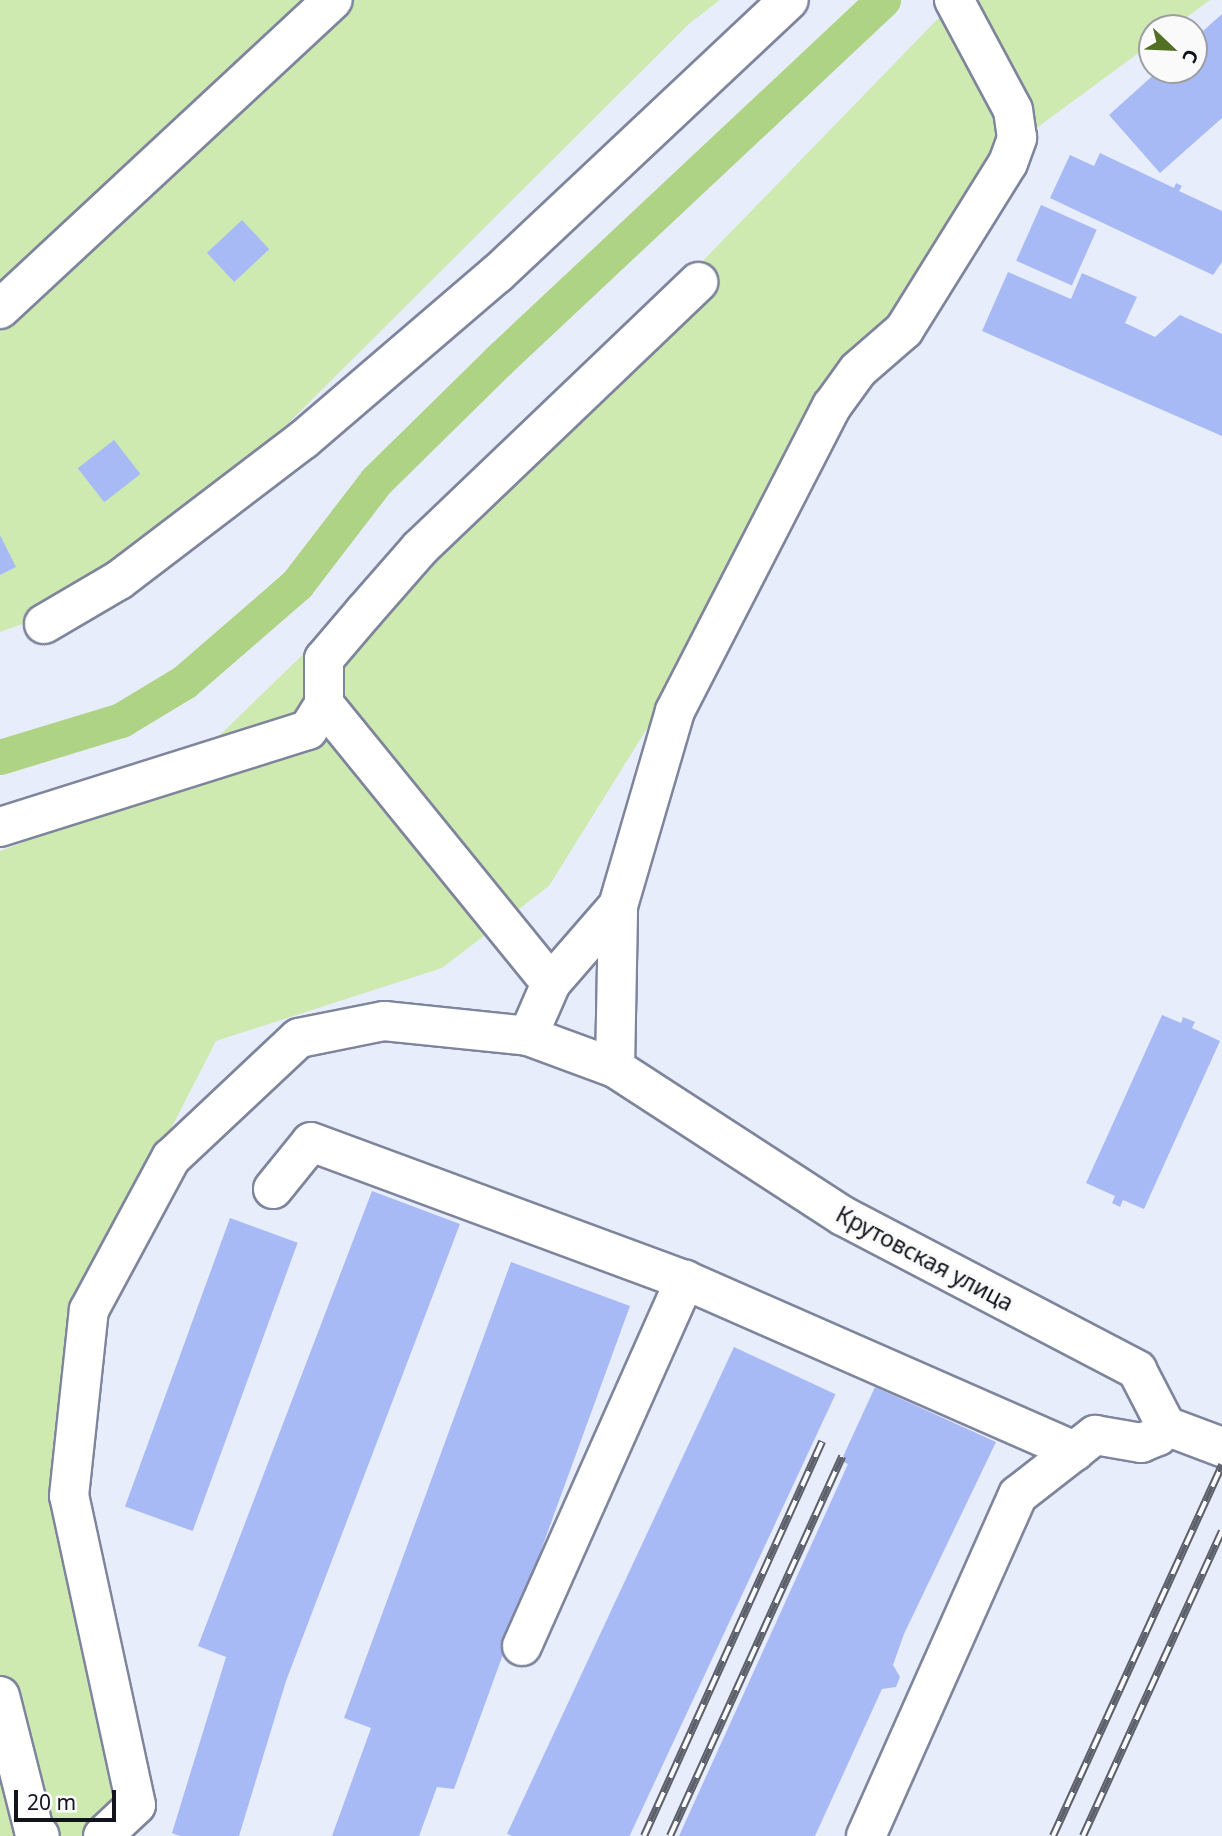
<!DOCTYPE html>
<html>
<head>
<meta charset="utf-8">
<style>
	body { margin:0 }
	#map { position:relative; width:1222px; height:1836px; overflow:hidden; background:#e8edfc; font-family:"Noto Sans",sans-serif }
	div>[style] { position:absolute }
	.green>* { inset:0; background:#ceeab0 }
	.canal>* { height:35px; margin:-17.5px; padding:0 17.5px; transform-origin:17.5px; border-radius:17.5px; background:#afd385 }
	.building>* { inset:0; background:#a8baf6; transform-origin:0 0 }
	.roads { filter:drop-shadow(2px 0 #7e859c) drop-shadow(-2px 0 #7e859c) drop-shadow(0 2px #7e859c) drop-shadow(0 -2px #7e859c) }
	.minor>* { height:38px; margin:-19px; padding:0 19px; transform-origin:19px; border-radius:19px; background:#fff }
	.rail>* { height:8px; margin-top:-4px; transform-origin:0; background:repeating-linear-gradient(90deg,#fafafa 0 16px,#5c606a 0 32px); box-sizing:border-box; border-block:2px solid #5c606a }
	span { translate:-50% -50%; white-space:nowrap; text-align:center; line-height:1.15; -webkit-text-stroke:6px #fafafa; paint-order:stroke }
	.street-label { font-size:23px; color:#11141c }
	.north { position:absolute; left:1138px; top:14px; width:70px; height:70px; box-sizing:border-box; background:#fafafa; border:2px solid #9d9ea1; border-radius:50%; rotate:113deg; font-size:19px; font-weight:700; line-height:28px; text-align:center; color:#11141c }
	.north::after { content:''; display:block; margin:auto; width:24px; height:32px; background:#517025; clip-path:polygon(50% 0,100% 100%,50% 72%,0 100%) }
	.scale { position:absolute; left:14px; top:1790px; width:102px; height:32px; box-sizing:border-box; border:4px solid #11141c; border-top:0; padding-left:9px; font-size:21px; line-height:24px; white-space:nowrap; color:#11141c; -webkit-text-stroke:5px #fafafa; paint-order:stroke }
</style>
</head>
<body>
<div id="map">
	<div class="green">
		<i style="clip-path:polygon(0 0,720px 0,690px 23px,123px 588px,0 632px)"></i>
		<i style="clip-path:polygon(956px 0,1210px 0,1172px 28px,1152px 28px,1152px 43px,1007px 150px,549px 886px,442px 968px,216px 1041px,80px 1306px,84px 1650px,123px 1836px,0 1836px,0 851px,167px 786px,594px 373px)"></i>
	</div>
	<div class="canal">
		<i style="left:0;top:757px;width:127px;rotate:-17deg"></i>
		<i style="left:121px;top:720px;width:74px;rotate:-31.1deg"></i>
		<i style="left:184px;top:682px;width:150px;rotate:-40.9deg"></i>
		<i style="left:297px;top:584px;width:130px;rotate:-52.5deg"></i>
		<i style="left:376px;top:481px;width:171px;rotate:-44.5deg"></i>
		<i style="left:498px;top:361px;width:528px;rotate:-43.16deg"></i>
	</div>
	<div class="building">
		<i style="clip-path:polygon(1222px 14px,1222px 118px,1160px 173px,1109px 115px,1159px 70px,1194px 70px,1194px 39px)"></i>
		<i style="clip-path:polygon(1100px 153px,1174px 188px,1176px 183px,1182px 186px,1179px 191px,1222px 211px,1222px 262px,1213px 275px,1050px 198px,1070px 155px,1094px 166px)"></i>
		<i style="left:1041px;top:205px;width:61px;height:61px;rotate:24deg"></i>
		<i style="left:242px;top:220px;width:40px;height:48px;rotate:47deg"></i>
		<i style="clip-path:polygon(1008px 272px,1071px 299px,1082px 273px,1137px 297px,1125px 323px,1155px 337px,1180px 315px,1222px 334px,1222px 436px,982px 331px)"></i>
		<i style="left:114px;top:440px;width:43px;height:46px;rotate:52deg"></i>
		<i style="clip-path:polygon(0 535px,16px 567px,0 575px)"></i>
		<i style="clip-path:polygon(1162px 1015px,1181px 1023px,1183px 1017px,1195px 1022px,1192px 1028px,1220px 1041px,1144px 1209px,1123px 1200px,1120px 1207px,1112px 1203px,1115px 1196px,1086px 1183px)"></i>
		<i style="clip-path:polygon(372px 1191px,460px 1224px,286px 1681px,239px 1836px,180px 1836px,172px 1833px,226px 1657px,198px 1646px)"></i>
		<i style="left:230px;top:1218px;width:72px;height:307px;rotate:20deg"></i>
		<i style="clip-path:polygon(511px 1262px,630px 1306px,454px 1789px,437px 1787px,419px 1836px,332px 1836px,371px 1728px,344px 1718px)"></i>
		<i style="left:734px;top:1347px;width:112px;height:537px;rotate:25deg"></i>
		<i style="clip-path:polygon(875px 1387px,996px 1442px,904px 1634px,893px 1665px,900px 1677px,896px 1687px,882px 1689px,815px 1836px,679px 1836px,848px 1464px,841px 1461px)"></i>
	</div>
	<div class="roads">
		<div class="minor">
			<i style="left:0;top:309px;width:454px;rotate:-42.9deg"></i>
			<i style="left:44px;top:624px;width:87px;rotate:-30.4deg"></i>
			<i style="left:119px;top:580px;width:231px;rotate:-37.3deg"></i>
			<i style="left:303px;top:440px;width:255px;rotate:-40.6deg"></i>
			<i style="left:497px;top:274px;width:400px;rotate:-43.2deg"></i>
			<i style="left:324px;top:704px;width:360px;rotate:50.9deg"></i>
			<i style="left:0;top:827px;width:323px;rotate:-17.5deg"></i>
			<i style="left:308px;top:730px;width:31px;rotate:-58deg"></i>
			<i style="left:324px;top:704px;width:45px;rotate:-90deg"></i>
			<i style="left:324px;top:659px;width:62px;rotate:-49.6deg"></i>
			<i style="left:364px;top:612px;width:85px;rotate:-48.8deg"></i>
			<i style="left:420px;top:548px;width:385px;rotate:-43.7deg"></i>
			<i style="left:528px;top:1036px;width:58px;rotate:-66.5deg"></i>
			<i style="left:551px;top:983px;width:102px;rotate:-49deg"></i>
			<i style="left:615px;top:1068px;width:162px;rotate:-88.9deg"></i>
			<i style="left:618px;top:906px;width:203px;rotate:-73.7deg"></i>
			<i style="left:675px;top:711px;width:343px;rotate:-62.8deg"></i>
			<i style="left:832px;top:406px;width:44px;rotate:-54.2deg"></i>
			<i style="left:858px;top:370px;width:61px;rotate:-41deg"></i>
			<i style="left:904px;top:330px;width:197px;rotate:-58.1deg"></i>
			<i style="left:1008px;top:163px;width:27px;rotate:-70deg"></i>
			<i style="left:1017px;top:138px;width:28px;rotate:-98deg"></i>
			<i style="left:1013px;top:110px;width:125px;rotate:-118.2deg"></i>
			<i style="left:273px;top:1189px;width:60px;rotate:-51deg"></i>
			<i style="left:311px;top:1142px;width:399px;rotate:20.3deg"></i>
			<i style="left:522px;top:1646px;width:401px;rotate:-66deg"></i>
			<i style="left:685px;top:1280px;width:426px;rotate:23.7deg"></i>
			<i style="left:0;top:1696px;width:138px;rotate:75.8deg"></i>
			<i style="left:34px;top:1830px;width:8px;rotate:45deg"></i>
			<i style="left:103px;top:1836px;width:45px;rotate:-43.2deg"></i>
			<i style="left:136px;top:1805px;width:316px;rotate:-102.2deg"></i>
			<i style="left:69px;top:1496px;width:187px;rotate:-83.9deg"></i>
			<i style="left:89px;top:1310px;width:173px;rotate:-61.7deg"></i>
			<i style="left:171px;top:1158px;width:175px;rotate:-43.2deg"></i>
			<i style="left:299px;top:1038px;width:87px;rotate:-11.3deg"></i>
			<i style="left:384px;top:1021px;width:145px;rotate:5.9deg"></i>
			<i style="left:528px;top:1036px;width:93px;rotate:20.2deg"></i>
			<i style="left:615px;top:1068px;width:272px;rotate:33deg"></i>
			<i style="left:843px;top:1216px;width:332px;rotate:27.6deg"></i>
			<i style="left:1137px;top:1370px;width:63px;rotate:62.6deg"></i>
			<i style="left:1166px;top:1426px;width:60px;rotate:20.6deg"></i>
			<i style="left:866px;top:1836px;width:373px;rotate:-66deg"></i>
			<i style="left:1018px;top:1495px;width:98px;rotate:-37.9deg"></i>
			<i style="left:1095px;top:1435px;width:47px;rotate:9.9deg"></i>
			<i style="left:1141px;top:1443px;width:18px;rotate:-22deg"></i>
			<i style="left:1158px;top:1436px;width:13px;rotate:-51deg"></i>
		</div>
	</div>
	<div class="rail">
		<i style="left:644px;top:1836px;width:433px;rotate:-65.7deg"></i>
		<i style="left:670px;top:1836px;width:417px;rotate:-65.6deg"></i>
		<i style="left:1053px;top:1836px;width:408px;rotate:-65.5deg"></i>
		<i style="left:1083px;top:1836px;width:335px;rotate:-65.5deg"></i>
	</div>
	<div class="street-label">
		<span style="left:925px;top:1258px;rotate:28deg">Крутовская улица</span>
	</div>
	<div class="north">С</div>
	<div class="scale">20 m</div>
</div>
</body>
</html>
